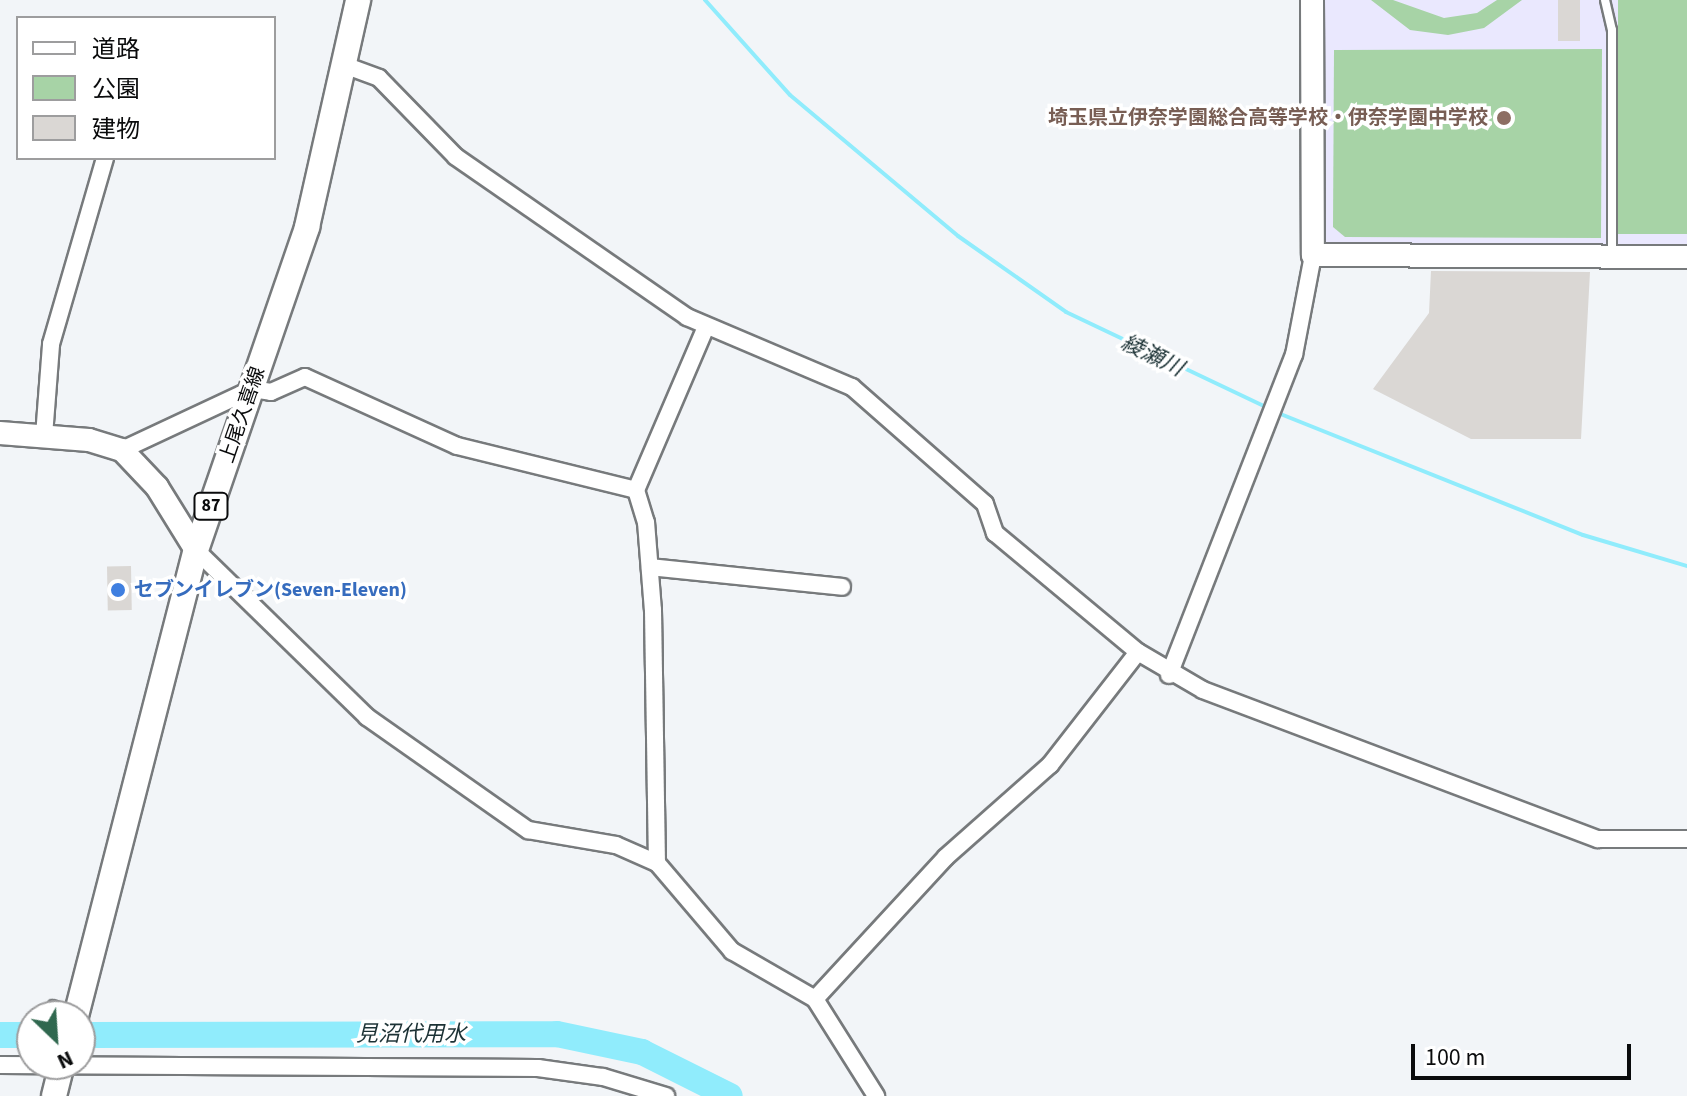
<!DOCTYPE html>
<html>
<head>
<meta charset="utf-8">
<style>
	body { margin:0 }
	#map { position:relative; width:1687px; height:1096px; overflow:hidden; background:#f2f5f8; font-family:"Source Sans 3","Noto Sans JP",sans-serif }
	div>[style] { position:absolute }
	.education>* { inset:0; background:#eae8fe }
	.green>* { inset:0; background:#a7d3a6; transform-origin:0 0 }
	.stream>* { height:4px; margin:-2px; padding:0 2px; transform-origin:2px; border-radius:2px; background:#90ecfc }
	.river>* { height:26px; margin:-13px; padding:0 13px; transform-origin:13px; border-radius:13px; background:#90ecfc }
	.building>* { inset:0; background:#dad7d4; transform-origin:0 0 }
	.roads { filter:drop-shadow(2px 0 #777a7c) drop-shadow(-2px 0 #777a7c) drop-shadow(0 2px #777a7c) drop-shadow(0 -2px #777a7c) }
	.lane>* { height:8px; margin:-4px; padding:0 4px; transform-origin:4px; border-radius:4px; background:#fff }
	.street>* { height:16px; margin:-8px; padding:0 8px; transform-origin:8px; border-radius:8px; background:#fff }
	.secondary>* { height:22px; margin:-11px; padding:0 11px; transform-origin:11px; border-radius:11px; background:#fff }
	.primary>* { height:24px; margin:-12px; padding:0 12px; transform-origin:12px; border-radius:12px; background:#fff }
	.dots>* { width:22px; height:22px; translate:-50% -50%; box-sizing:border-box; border:4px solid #fff; border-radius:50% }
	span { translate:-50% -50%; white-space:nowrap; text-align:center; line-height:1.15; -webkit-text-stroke:7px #fff; paint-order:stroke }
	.shield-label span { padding:2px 6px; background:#fff; border:2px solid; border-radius:6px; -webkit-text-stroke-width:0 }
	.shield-label { font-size:18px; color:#0a0b0c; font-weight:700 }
	.education-label { font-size:20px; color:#785e54; font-weight:700 }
	.right { translate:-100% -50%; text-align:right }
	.street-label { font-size:20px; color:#0a0b0c }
	.shop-label { font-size:20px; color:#366cbe; font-weight:700 }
	.left { translate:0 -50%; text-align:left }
	.water-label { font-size:22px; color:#1c3235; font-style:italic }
	.legend { position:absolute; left:16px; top:16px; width:260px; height:144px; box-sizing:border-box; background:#fff; border:2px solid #9d9d9e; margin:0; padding:10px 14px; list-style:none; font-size:24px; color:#0a0b0c }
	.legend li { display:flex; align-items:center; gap:16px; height:40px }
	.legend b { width:40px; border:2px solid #9d9d9e }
	.north { position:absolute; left:16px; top:1000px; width:80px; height:80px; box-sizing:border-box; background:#fff; border:2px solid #9d9d9e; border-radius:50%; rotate:155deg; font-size:22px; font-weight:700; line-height:32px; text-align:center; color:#0a0b0c }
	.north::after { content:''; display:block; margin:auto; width:28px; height:36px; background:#30684f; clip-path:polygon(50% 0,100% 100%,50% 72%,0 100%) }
	.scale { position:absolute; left:1411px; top:1044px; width:220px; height:36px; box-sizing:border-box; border:4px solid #0a0b0c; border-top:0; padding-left:10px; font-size:24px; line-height:28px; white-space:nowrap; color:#0a0b0c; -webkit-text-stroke:6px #fff; paint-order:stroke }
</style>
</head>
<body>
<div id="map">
	<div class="education">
		<i style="clip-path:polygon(1321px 0,1687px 0,1687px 247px,1329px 245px,1319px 236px)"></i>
	</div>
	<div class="green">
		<i style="clip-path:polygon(1371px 0,1393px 0,1444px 18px,1477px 13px,1497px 0,1522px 0,1484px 28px,1448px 35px,1410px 30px)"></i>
		<i style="left:1618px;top:0;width:69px;height:234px"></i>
		<i style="clip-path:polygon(1602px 49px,1601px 238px,1345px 237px,1333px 227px,1334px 50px)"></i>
	</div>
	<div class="stream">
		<i style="left:705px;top:0;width:127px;rotate:48.2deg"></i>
		<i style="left:790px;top:95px;width:219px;rotate:40deg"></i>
		<i style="left:958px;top:236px;width:132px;rotate:35.1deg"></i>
		<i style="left:1066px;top:312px;width:226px;rotate:25.4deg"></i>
		<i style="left:1278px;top:413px;width:328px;rotate:21.8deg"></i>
		<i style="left:1583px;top:535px;width:109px;rotate:16.6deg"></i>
	</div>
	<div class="river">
		<i style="left:0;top:1035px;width:32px"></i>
		<i style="left:80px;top:1035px;width:477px;rotate:-0.1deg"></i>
		<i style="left:557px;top:1034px;width:87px;rotate:12deg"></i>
		<i style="left:642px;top:1052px;width:98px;rotate:26.6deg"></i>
	</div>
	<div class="building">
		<i style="left:1558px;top:0;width:22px;height:41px"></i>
		<i style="clip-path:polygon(1431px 271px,1590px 272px,1581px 439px,1471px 439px,1373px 389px,1429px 313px)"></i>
		<i style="left:131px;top:566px;width:44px;height:24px;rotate:89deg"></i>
	</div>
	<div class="roads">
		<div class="lane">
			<i style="left:1605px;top:0;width:31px;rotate:77deg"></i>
			<i style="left:1612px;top:30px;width:225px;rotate:90deg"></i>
			<i style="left:53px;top:1005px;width:24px;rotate:19deg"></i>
		</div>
		<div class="street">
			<i style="left:344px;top:65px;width:37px;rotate:20deg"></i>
			<i style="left:379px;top:78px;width:110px;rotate:45.7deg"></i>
			<i style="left:456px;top:157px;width:281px;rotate:34.7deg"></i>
			<i style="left:687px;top:317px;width:179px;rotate:23deg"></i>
			<i style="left:852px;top:387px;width:177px;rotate:41.3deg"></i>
			<i style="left:985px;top:504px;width:31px;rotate:71deg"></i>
			<i style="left:995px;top:533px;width:186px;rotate:39.8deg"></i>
			<i style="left:44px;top:436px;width:92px;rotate:-85.6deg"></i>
			<i style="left:51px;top:344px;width:194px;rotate:-73.8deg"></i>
			<i style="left:122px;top:450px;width:144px;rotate:-25.1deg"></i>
			<i style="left:252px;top:389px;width:19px;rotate:9deg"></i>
			<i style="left:271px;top:392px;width:37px;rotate:-24deg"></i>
			<i style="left:305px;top:377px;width:167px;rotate:24.4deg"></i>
			<i style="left:457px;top:446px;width:184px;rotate:13.8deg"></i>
			<i style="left:636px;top:490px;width:177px;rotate:-66.8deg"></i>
			<i style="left:636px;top:490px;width:34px;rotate:73deg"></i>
			<i style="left:646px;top:522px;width:88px;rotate:85.5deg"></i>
			<i style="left:653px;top:610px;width:253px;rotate:89.1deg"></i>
			<i style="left:196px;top:550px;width:239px;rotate:44.3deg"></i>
			<i style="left:367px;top:717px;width:197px;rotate:35.1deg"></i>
			<i style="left:528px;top:830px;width:89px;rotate:9.7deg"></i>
			<i style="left:616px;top:845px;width:45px;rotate:23.7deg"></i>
			<i style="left:657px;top:863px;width:116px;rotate:49.6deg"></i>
			<i style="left:732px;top:951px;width:96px;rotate:30deg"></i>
			<i style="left:815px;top:999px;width:115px;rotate:57.8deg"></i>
			<i style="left:650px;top:567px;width:193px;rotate:5.9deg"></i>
			<i style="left:1169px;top:675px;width:344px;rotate:-68.7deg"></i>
			<i style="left:1294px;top:355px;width:102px;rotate:-79.2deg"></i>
			<i style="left:815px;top:999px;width:193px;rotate:-47.3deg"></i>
			<i style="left:946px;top:857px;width:139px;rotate:-41.5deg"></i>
			<i style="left:1050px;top:765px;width:143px;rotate:-52.1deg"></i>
			<i style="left:1138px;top:652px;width:75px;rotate:30.3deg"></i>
			<i style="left:1203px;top:690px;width:422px;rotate:20.7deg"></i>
			<i style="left:1598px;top:839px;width:89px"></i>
			<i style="left:0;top:1065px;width:538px;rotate:0.32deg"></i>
			<i style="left:538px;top:1068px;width:66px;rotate:7.9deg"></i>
			<i style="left:603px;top:1077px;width:66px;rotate:16.8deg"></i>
		</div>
		<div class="secondary">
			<i style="left:1312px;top:0;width:255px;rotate:89.8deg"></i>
			<i style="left:1313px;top:255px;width:374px;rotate:0.3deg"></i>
			<i style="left:0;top:433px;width:89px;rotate:4.5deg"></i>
			<i style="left:89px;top:440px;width:34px;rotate:17deg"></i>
			<i style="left:122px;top:450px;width:51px;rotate:46.6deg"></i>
			<i style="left:157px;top:487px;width:74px;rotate:58.2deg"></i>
		</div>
		<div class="primary">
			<i style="left:76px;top:1016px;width:481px;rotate:-75.6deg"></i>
			<i style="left:196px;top:550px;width:342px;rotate:-71deg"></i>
			<i style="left:307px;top:227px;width:233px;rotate:-77.3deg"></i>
			<i style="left:54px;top:1096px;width:33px;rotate:-76deg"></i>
		</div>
	</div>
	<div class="dots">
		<i style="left:1504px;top:118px;background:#8d6e63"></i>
		<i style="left:118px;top:590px;background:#3f7fe0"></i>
	</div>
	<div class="shield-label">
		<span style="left:211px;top:506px">87</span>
	</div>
	<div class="education-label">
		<span class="right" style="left:1488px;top:118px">埼玉県立伊奈学園総合高等学校・伊奈学園中学校</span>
	</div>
	<div class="street-label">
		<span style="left:243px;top:415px;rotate:-71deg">上尾久喜線</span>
	</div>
	<div class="shop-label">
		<span class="left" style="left:134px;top:590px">セブンイレブン(Seven-Eleven)</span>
	</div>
	<div class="water-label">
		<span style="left:1152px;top:356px;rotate:26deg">綾瀬川</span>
		<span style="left:411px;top:1035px">見沼代用水</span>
	</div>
	<ul class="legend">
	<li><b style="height:10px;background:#fff"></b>道路</li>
	<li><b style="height:22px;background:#a7d3a6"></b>公園</li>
	<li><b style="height:22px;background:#dad7d4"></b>建物</li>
	</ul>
	<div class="north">N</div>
	<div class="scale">100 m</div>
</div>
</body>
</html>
